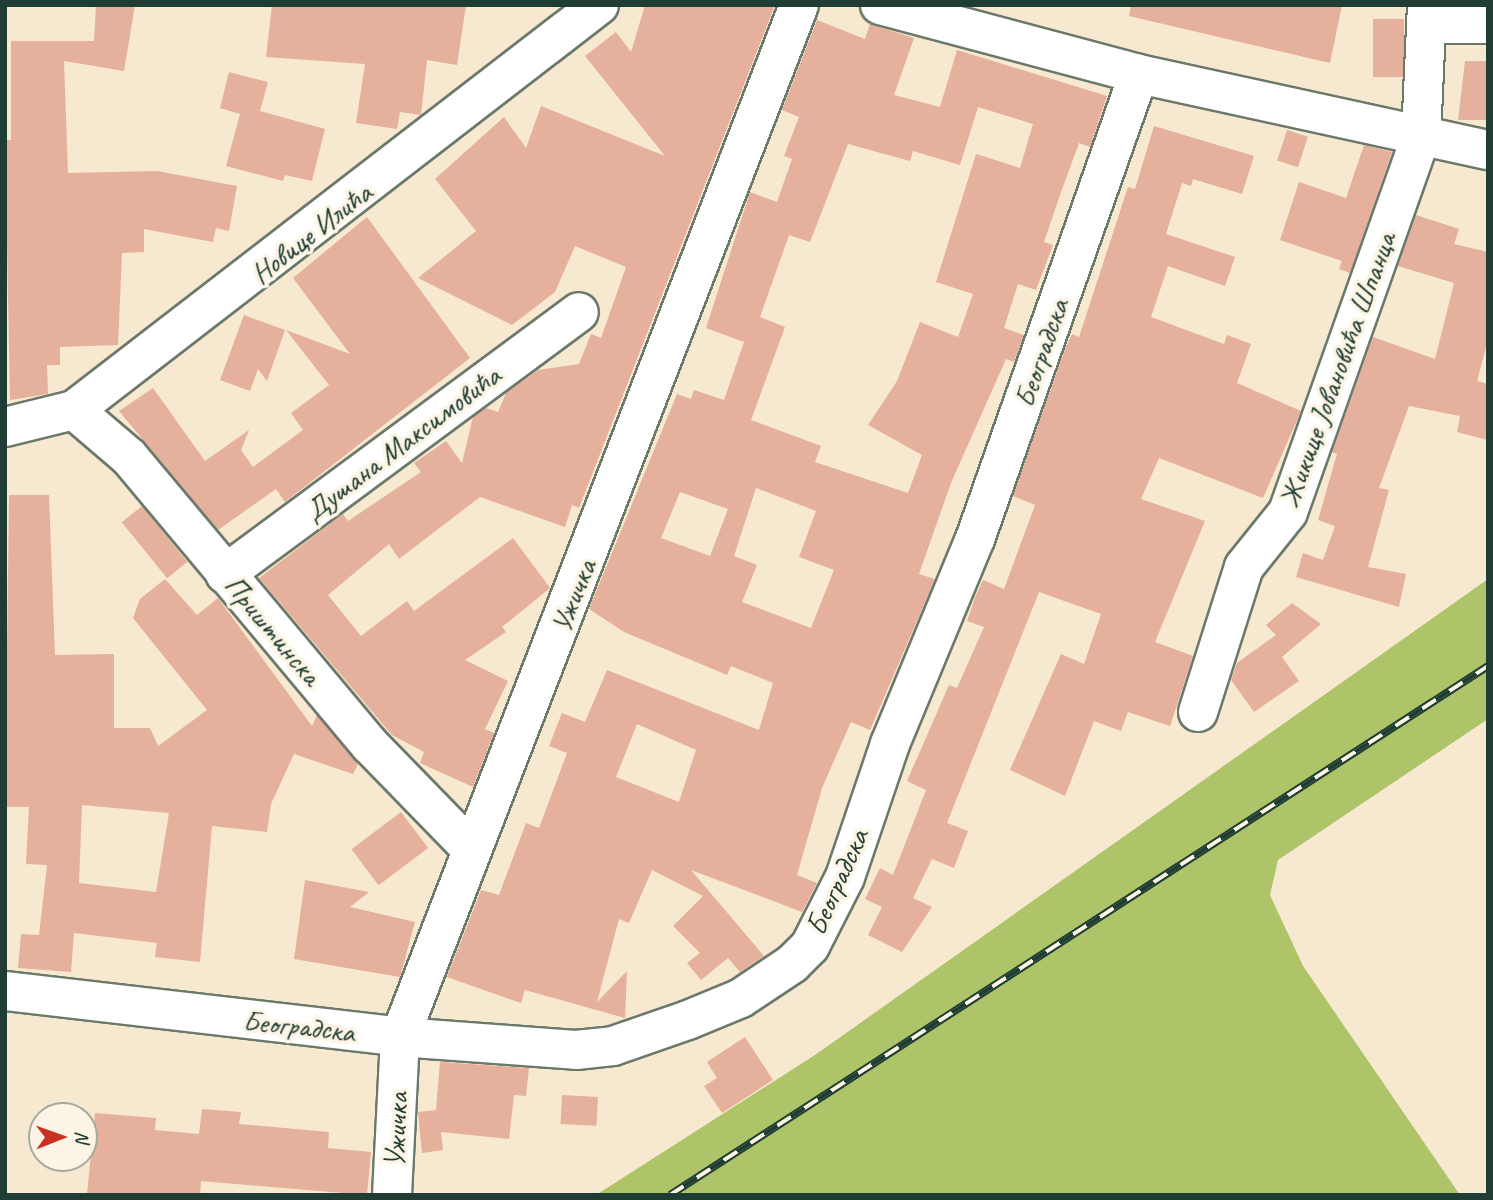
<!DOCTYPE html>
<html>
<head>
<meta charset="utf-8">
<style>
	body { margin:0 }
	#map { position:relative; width:1493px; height:1200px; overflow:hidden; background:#f7e8d0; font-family:Caveat,sans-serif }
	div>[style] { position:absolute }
	.green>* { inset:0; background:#adc469 }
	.building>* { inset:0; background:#e5b09c; transform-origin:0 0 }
	.roads { filter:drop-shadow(2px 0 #6b796b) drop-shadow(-2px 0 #6b796b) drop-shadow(0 2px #6b796b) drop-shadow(0 -2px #6b796b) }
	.minor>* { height:38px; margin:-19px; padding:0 19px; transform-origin:19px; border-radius:19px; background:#fff }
	.rail>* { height:8px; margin-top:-4px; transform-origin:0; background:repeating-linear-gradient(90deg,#fcf5e5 0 16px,#1f3d34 0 32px); box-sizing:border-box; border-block:2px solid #1f3d34 }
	span { translate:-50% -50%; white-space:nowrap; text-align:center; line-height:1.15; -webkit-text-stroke:7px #fcf5e5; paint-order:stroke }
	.street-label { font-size:30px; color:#1f3d34 }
	.frame { position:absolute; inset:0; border:7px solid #1f3d34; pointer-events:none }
	.north { position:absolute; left:28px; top:1102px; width:70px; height:70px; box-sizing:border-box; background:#fcf5e5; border:2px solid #a4ab9e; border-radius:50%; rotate:89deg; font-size:19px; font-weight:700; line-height:28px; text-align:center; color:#1f3d34 }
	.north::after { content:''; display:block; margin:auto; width:24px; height:32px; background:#c8321e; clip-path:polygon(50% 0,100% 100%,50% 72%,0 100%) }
</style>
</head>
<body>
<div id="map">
	<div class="green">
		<i style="clip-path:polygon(1488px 579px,1488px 719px,1278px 860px,1270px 895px,1303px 966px,1460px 1195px,596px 1195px,815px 1055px)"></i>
	</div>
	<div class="building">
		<i style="clip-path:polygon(96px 5px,135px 5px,124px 71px,64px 61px,68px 173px,157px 171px,237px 186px,229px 231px,216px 228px,213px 242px,144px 229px,144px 252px,122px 253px,118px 345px,60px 347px,60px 365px,47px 365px,48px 394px,10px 400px,5px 140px,11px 140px,11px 41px,94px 41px)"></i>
		<i style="clip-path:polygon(272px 5px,466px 5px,457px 65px,427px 60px,421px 115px,400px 112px,397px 129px,356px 123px,365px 64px,266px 57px)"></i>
		<i style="clip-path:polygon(645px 5px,775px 5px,579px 508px,572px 505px,565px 527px,480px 497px,399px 559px,389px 544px,328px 595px,361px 636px,407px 601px,414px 611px,513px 538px,550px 588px,502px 627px,506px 632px,465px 660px,508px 681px,485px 729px,494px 733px,473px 787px,420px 763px,424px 752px,392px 735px,259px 578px,343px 514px,348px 521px,421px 472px,414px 463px,446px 441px,462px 463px,473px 417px,486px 408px,498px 412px,506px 393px,538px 370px,579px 364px,591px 334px,601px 338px,626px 267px,575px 246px,555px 292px,512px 325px,418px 278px,476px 231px,435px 179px,504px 117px,526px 148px,541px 106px,665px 156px,585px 56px,616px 32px,631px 52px)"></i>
		<i style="clip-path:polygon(1131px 5px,1342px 5px,1330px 63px,1129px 16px)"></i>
		<i style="left:1373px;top:19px;width:31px;height:58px"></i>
		<i style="clip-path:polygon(evenodd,817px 20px,865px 39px,870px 24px,914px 38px,894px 95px,940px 107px,957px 50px,1107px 96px,1090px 147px,1079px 143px,1061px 192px,1044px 242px,1053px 245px,1036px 290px,1018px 284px,1004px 328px,1024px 335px,1014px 362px,1006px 359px,951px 483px,919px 574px,935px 579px,870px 730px,851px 722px,822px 788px,797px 875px,817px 883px,802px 912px,691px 870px,764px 956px,740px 972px,728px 958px,701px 980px,687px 963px,700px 953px,673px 926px,703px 896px,652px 870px,629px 923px,619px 919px,597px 1002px,627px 971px,625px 1018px,525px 990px,521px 1003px,447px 977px,481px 890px,499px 895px,526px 823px,539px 828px,567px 753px,549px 746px,562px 713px,585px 722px,607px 670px,759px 730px,773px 683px,731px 666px,727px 675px,624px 632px,589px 609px,677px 394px,691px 399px,694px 390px,724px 400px,744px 342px,706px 328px,750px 192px,777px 202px,792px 159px,784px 156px,799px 117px,782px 110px,817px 20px,978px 107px,1033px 124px,1020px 168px,976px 154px,936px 282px,973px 294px,958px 337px,920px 322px,897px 381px,868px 425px,922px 455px,908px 493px,815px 462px,821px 446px,751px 420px,785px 327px,760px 317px,789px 235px,810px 242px,848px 144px,910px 161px,913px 151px,960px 165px,978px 107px,817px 20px,756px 488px,816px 511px,799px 557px,834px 570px,811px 628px,742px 602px,757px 565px,734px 556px,756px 488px,817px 20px,680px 492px,728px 509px,710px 556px,661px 538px,680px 492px,817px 20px,637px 724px,696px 750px,679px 802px,616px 777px,637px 724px)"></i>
		<i style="clip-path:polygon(1465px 61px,1488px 61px,1488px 120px,1458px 120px)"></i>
		<i style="clip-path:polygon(229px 72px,268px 82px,260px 111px,325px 129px,312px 181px,285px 175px,283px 181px,226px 166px,240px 114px,220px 108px)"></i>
		<i style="clip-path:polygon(1154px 126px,1254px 156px,1242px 194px,1193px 179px,1191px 186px,1182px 183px,1166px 234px,1235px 257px,1225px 286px,1168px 266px,1151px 317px,1224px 344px,1227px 335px,1251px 344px,1237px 383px,1301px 411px,1263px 498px,1159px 458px,1141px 499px,1205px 521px,1155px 642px,1193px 656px,1170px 726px,1128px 712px,1121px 731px,1094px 721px,1065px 796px,1010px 770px,1061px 654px,1084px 664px,1101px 614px,1039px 592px,947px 823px,968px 831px,954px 868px,932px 859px,913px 898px,932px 907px,902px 952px,868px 935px,882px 907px,865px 899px,880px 868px,893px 875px,926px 790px,907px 781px,949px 685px,957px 688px,984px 627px,967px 621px,976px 595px,983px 580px,1004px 589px,1035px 505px,1013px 496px,1065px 349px,1072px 334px,1079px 337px,1128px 187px,1135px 189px)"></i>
		<i style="left:1287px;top:130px;width:22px;height:32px;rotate:18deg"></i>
		<i style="clip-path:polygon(1364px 145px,1392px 152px,1350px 273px,1339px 269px,1342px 261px,1280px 240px,1299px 182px,1346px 198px)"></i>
		<i style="clip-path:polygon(1416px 215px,1459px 229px,1454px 244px,1488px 252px,1488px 340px,1477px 381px,1488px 384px,1488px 440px,1457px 432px,1460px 416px,1409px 406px,1379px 488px,1389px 490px,1368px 567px,1406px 574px,1399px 607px,1296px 577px,1303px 553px,1323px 560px,1335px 526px,1318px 520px,1337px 454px,1332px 452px,1373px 337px,1435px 359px,1454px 283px,1398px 266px)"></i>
		<i style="clip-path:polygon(367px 217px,470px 358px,285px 502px,276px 489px,218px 530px,119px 411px,153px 388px,205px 461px,249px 430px,241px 450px,253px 467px,303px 430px,291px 413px,329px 385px,286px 330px,350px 354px,293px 278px)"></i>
		<i style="clip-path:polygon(244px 315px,285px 330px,267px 381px,258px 369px,250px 391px,220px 380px)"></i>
		<i style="clip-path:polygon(evenodd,9px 495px,49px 495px,55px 655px,114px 654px,114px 728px,150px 728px,158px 746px,207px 710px,133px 618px,140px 599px,165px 579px,197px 615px,218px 598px,312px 726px,317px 715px,358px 764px,353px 774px,294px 754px,271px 804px,267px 832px,212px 826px,200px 962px,155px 957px,157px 943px,74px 933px,71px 972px,18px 968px,21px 934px,39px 935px,47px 865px,26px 864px,29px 807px,5px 807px,9px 495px,82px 805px,169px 813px,156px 892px,79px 883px,82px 805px)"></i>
		<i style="left:142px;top:506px;width:72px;height:26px;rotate:51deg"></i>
		<i style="clip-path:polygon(1292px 603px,1321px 624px,1282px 657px,1299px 681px,1254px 712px,1231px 680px,1237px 663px,1276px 635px,1266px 625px)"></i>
		<i style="left:401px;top:812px;width:45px;height:62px;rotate:53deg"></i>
		<i style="clip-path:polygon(305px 880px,369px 892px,350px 907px,415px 922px,400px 977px,294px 959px)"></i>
		<i style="clip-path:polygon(745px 1037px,773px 1080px,722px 1113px,704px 1086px,717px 1078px,707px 1062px)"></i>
		<i style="clip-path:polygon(440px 1062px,529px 1068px,526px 1096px,514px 1095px,509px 1139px,441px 1132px,443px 1150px,422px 1153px,418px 1112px,436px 1110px)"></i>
		<i style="left:562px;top:1095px;width:36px;height:29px;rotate:3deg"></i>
		<i style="clip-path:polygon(202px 1109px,241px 1112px,239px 1124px,329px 1132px,328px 1148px,371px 1152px,367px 1195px,201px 1181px,200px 1195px,87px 1195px,95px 1113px,156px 1118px,155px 1130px,199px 1134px)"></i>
	</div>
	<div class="roads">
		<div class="minor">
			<i style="left:880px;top:5px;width:268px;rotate:14.9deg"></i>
			<i style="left:1139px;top:74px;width:357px;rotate:12.3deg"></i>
			<i style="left:1427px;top:24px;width:61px"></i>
			<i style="left:74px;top:410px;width:72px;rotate:40.5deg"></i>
			<i style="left:129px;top:457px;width:376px;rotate:50.1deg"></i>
			<i style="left:370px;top:745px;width:146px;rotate:45.8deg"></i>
			<i style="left:5px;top:427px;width:71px;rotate:-13.8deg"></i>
			<i style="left:74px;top:410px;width:663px;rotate:-37.65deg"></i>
			<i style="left:225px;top:574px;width:440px;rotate:-36.5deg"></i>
			<i style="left:1198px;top:712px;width:152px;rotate:-72.4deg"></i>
			<i style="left:1244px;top:567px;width:70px;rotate:-51.3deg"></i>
			<i style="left:1288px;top:512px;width:398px;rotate:-70.5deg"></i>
			<i style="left:1421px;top:137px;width:132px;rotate:-87.4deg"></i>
			<i style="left:5px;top:991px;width:398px;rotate:6.6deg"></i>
			<i style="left:400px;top:1037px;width:176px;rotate:4.2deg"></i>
			<i style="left:576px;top:1050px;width:37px;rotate:-6deg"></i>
			<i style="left:613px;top:1046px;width:79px;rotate:-19.1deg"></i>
			<i style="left:688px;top:1020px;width:57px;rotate:-22.5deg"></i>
			<i style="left:741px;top:998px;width:61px;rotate:-33.7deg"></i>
			<i style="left:792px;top:964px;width:25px;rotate:-45deg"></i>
			<i style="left:810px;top:946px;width:77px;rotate:-63.1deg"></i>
			<i style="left:845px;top:877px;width:140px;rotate:-71.3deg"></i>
			<i style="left:890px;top:744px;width:222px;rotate:-67.5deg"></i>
			<i style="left:975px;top:539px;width:493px;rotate:-70.6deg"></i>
			<i style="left:392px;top:1195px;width:158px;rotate:-87.1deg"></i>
			<i style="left:400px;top:1037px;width:1106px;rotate:-68.86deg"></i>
		</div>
	</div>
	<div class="rail">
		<i style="left:670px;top:1195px;width:974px;rotate:-32.89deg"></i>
	</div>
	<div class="street-label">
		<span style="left:311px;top:233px;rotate:-38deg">Новице Илића</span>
		<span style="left:1041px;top:353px;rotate:-71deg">Београдска</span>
		<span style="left:1337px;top:370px;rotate:-70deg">Жикице Јовановића Шпанца</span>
		<span style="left:402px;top:443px;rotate:-37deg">Душана Максимовића</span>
		<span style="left:573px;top:596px;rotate:-68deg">Ужичка</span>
		<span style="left:273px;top:630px;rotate:50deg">Приштинска</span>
		<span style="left:837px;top:882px;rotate:-66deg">Београдска</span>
		<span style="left:299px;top:1026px;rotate:6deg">Београдска</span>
		<span style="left:396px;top:1130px;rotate:-87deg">Ужичка</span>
	</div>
	<div class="frame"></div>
	<div class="north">N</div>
</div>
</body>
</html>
